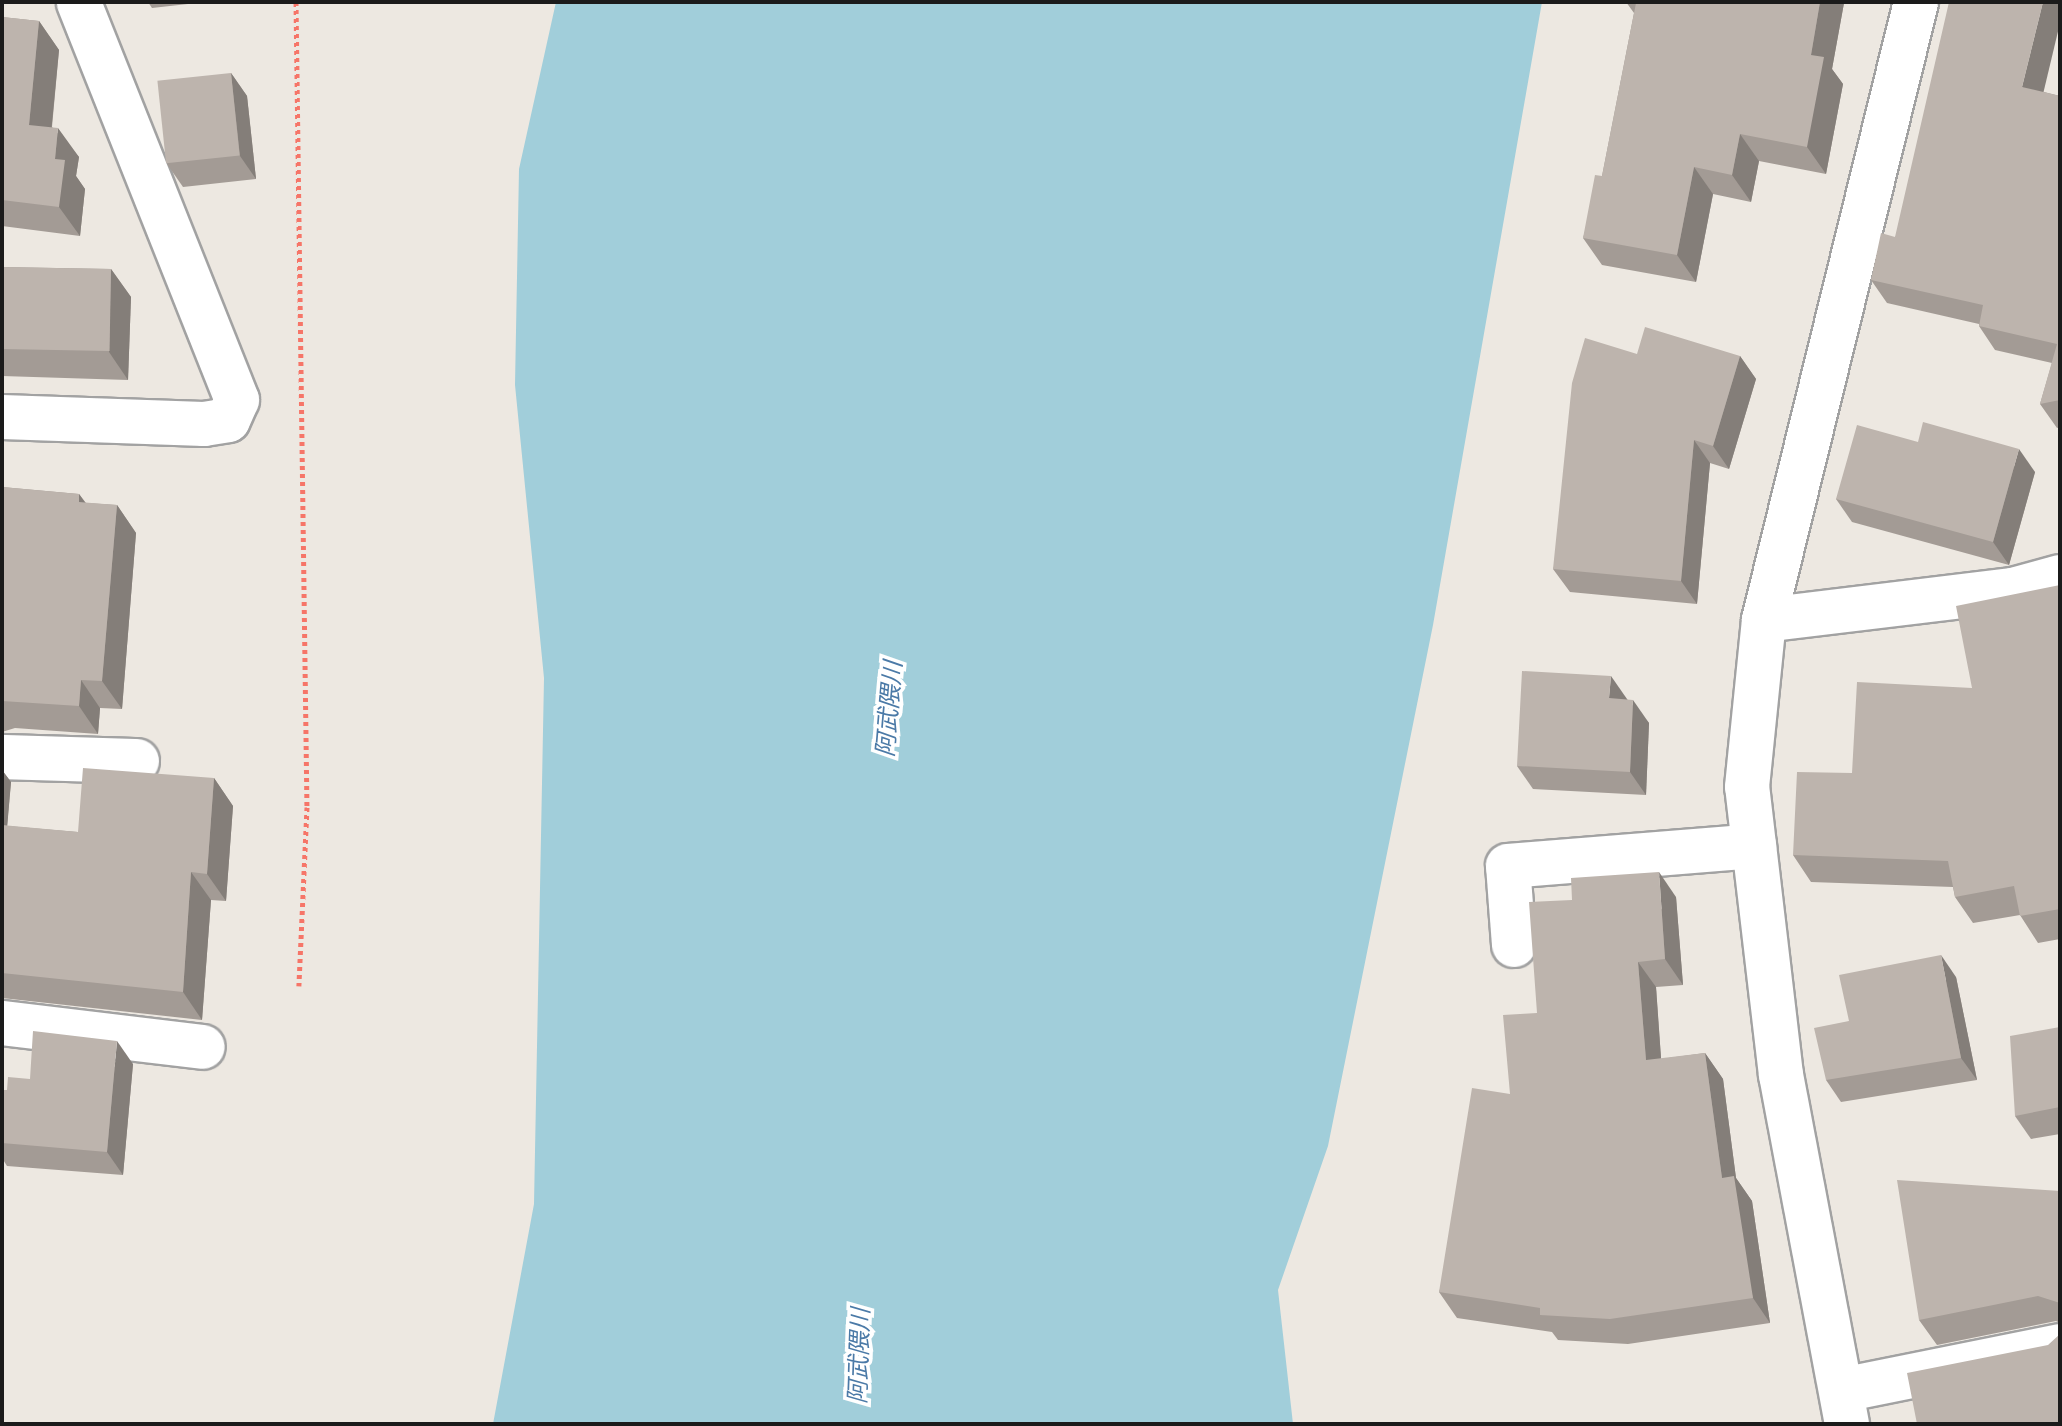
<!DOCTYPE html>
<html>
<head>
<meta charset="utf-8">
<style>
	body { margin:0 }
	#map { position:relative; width:2062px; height:1426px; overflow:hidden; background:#ede8e1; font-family:"Roboto Condensed","Noto Sans JP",sans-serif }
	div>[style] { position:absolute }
	.water>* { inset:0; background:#a1ceda }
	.path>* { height:5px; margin-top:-2.5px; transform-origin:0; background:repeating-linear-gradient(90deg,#f67568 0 4px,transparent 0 8px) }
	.roads { filter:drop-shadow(2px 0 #a2a2a2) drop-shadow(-2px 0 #a2a2a2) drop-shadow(0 2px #a2a2a2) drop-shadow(0 -2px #a2a2a2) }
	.minor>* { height:44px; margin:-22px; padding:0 22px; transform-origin:22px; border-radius:22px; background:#fff }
	.wall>* { inset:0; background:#a39b95 }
	.shaded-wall>* { inset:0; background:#847e79 }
	.building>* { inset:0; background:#bdb4ad; transform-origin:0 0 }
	span { translate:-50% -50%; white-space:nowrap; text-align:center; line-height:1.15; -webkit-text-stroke:7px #fff; paint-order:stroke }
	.water-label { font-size:24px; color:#4b7aa7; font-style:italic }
	.frame { position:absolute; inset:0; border:4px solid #1b1b1b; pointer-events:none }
</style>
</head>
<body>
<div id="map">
	<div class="water">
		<i style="clip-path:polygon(556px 2px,1542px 2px,1433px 625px,1328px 1146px,1278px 1290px,1293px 1424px,493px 1424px,534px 1204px,544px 678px,515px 385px,519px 169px)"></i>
	</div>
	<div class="path">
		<i style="left:296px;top:2px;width:805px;rotate:89.22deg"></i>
		<i style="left:307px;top:807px;width:179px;rotate:92.6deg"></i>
	</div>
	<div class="roads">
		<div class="minor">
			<i style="left:2px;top:417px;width:202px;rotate:2deg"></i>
			<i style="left:204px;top:424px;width:24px;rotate:-9deg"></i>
			<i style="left:228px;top:420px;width:22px;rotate:-66deg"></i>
			<i style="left:237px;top:400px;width:428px;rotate:-111.7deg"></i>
			<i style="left:1764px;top:620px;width:251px;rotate:-6.9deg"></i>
			<i style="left:2013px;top:590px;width:49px;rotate:-15.5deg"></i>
			<i style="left:2px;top:757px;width:135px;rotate:1.7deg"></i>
			<i style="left:1514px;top:945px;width:79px;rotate:-94.3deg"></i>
			<i style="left:1508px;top:866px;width:247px;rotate:-4.6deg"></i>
			<i style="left:2px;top:1023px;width:202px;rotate:6.8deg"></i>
			<i style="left:1842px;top:1390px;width:222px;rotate:-11.4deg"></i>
			<i style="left:1847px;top:1424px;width:355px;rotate:-100.7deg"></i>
			<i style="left:1781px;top:1075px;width:290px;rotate:-96.7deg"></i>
			<i style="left:1747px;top:787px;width:168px;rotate:-84.2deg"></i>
			<i style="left:1764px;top:620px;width:636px;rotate:-76.18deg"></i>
		</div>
	</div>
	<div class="wall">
		<i style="clip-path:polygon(148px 2px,206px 2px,152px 8px)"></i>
		<i style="clip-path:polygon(1626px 2px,1843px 2px,1844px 3px,1832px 69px,1843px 84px,1826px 174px,1759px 161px,1751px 202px,1713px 194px,1696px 282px,1602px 265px,1583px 238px,1602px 176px,1634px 13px)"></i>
		<i style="clip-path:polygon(2px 17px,39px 21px,59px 50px,52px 127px,79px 157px,76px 176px,85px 189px,80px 236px,2px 226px)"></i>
		<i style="clip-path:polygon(231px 73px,247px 96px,256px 179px,183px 187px,167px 164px)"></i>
		<i style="clip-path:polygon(2044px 92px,2060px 96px,2060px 427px,2057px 428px,2040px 404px,2052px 363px,1995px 350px,1979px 326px,1979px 324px,1887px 303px,1871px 280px,1895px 237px)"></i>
		<i style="clip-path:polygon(2px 267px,111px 269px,131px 297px,128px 380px,2px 376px)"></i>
		<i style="clip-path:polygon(1637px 354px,1740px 356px,1756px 379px,1729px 469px,1710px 463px,1697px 604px,1570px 592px,1553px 569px)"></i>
		<i style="clip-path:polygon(1918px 442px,2035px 472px,2009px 565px,1852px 522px,1836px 499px)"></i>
		<i style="clip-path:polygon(2px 487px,79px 494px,86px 503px,117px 505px,136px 533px,122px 709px,100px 708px,98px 734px,15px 728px,2px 732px)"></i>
		<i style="clip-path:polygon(2060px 585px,2060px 939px,2038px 943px,2020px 915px,1973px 923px,1955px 897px,1953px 887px,1811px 882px,1793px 855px,1852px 773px,1972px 688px)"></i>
		<i style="clip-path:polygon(1627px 699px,1649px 723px,1646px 795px,1533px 789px,1517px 766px)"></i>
		<i style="clip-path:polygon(2px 770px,11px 782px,7px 826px,78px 832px,214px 778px,233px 806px,226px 901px,211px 900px,202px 1020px,2px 998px)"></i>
		<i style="clip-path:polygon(1676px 897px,1683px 985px,1656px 987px,1661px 1059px,1705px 1053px,1723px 1079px,1736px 1178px,1752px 1201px,1770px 1323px,1628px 1344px,1558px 1340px,1552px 1332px,1457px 1318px,1439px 1292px,1510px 1094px,1537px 1013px)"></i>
		<i style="clip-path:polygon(1956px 977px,1977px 1080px,1841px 1102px,1826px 1080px,1849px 1021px)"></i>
		<i style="clip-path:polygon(2060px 1027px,2060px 1134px,2031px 1139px,2015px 1116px)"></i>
		<i style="clip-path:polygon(133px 1064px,123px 1175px,7px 1166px,2px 1158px,2px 1090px,7px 1090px,30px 1079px)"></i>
		<i style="clip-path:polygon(2060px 1191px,2060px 1323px,2056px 1321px,1937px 1345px,1919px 1320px)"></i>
	</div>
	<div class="shaded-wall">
		<i style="clip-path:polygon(1820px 2px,1843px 2px,1844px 3px,1832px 69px,1843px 84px,1826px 174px,1807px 147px,1811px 55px)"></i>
		<i style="clip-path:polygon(2043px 2px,2060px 2px,2060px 23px,2039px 111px,2022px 87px)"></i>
		<i style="clip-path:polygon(39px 21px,59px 50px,49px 154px,29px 125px)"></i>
		<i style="clip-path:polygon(231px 73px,247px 96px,256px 179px,240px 156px)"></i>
		<i style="clip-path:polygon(58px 128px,79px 157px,76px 176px,85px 189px,80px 236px,59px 207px,55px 159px)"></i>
		<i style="clip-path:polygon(1740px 134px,1759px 161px,1751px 202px,1732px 175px)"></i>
		<i style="clip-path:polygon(1694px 167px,1713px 194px,1696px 282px,1677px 255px)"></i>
		<i style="clip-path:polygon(111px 269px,131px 297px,128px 380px,109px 352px)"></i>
		<i style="clip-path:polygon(1740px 356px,1756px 379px,1729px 469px,1713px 446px)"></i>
		<i style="clip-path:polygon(1694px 440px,1710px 463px,1697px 604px,1681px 581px)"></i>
		<i style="clip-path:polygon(2019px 449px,2035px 472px,2009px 565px,1993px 542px)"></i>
		<i style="clip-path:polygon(79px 494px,99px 522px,79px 502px)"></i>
		<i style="clip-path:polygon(117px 505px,136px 533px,122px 709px,102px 681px)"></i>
		<i style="clip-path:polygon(1611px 676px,1627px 699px,1626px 721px,1609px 698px)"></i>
		<i style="clip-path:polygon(81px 680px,100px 708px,98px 734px,79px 706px)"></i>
		<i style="clip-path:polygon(1633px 700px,1649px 723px,1646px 795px,1630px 772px)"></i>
		<i style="clip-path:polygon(2px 770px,11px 782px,5px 852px,2px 847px)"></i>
		<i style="clip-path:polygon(214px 778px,233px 806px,226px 901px,207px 874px)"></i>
		<i style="clip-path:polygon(191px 872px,211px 900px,202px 1020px,183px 992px)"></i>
		<i style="clip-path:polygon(1659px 872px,1676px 897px,1683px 985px,1665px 959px)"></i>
		<i style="clip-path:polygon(1941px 955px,1956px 977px,1977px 1080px,1961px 1058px)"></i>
		<i style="clip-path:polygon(1638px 962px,1656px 987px,1663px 1086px,1646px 1060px)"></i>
		<i style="clip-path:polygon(117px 1041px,133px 1064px,123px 1175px,107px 1152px)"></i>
		<i style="clip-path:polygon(1705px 1053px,1723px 1079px,1736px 1178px,1752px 1201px,1770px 1323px,1753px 1298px,1722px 1178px)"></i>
	</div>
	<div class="building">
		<i style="clip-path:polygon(1632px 2px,1820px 2px,1811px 55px,1824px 57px,1807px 147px,1740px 134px,1732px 175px,1694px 167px,1677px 255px,1583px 238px,1595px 175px,1602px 176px,1636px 3px)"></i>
		<i style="clip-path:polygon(1949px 2px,2043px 2px,2022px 87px,2060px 96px,2060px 400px,2040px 404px,2057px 344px,1979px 326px,1983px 305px,1871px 280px,1881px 233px,1895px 237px)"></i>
		<i style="clip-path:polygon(2px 17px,39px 21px,29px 125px,58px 128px,55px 159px,65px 160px,59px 207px,2px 200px)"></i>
		<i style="left:231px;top:73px;width:83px;height:74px;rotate:84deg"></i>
		<i style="left:2px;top:267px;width:109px;height:82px;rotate:1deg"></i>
		<i style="clip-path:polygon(1645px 327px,1740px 356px,1713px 446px,1694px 440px,1681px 581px,1553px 569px,1572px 383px,1585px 338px,1637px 354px)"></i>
		<i style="clip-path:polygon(1923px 422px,2019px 449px,1993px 542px,1836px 499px,1857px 425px,1918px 442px)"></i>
		<i style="clip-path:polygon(2px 487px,79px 494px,79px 502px,117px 505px,102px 681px,81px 680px,79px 706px,2px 701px)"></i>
		<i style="clip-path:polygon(2060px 585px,2060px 877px,2059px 877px,2060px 884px,2060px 909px,2020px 916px,2014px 886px,1955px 897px,1948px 861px,1793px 855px,1797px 772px,1852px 773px,1857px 682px,1972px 688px,1956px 606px)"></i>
		<i style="clip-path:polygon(1522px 671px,1611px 676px,1609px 698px,1633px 700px,1630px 772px,1517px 766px)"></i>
		<i style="clip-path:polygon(83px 768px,214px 778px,207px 874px,191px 872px,183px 992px,2px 973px,2px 825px,78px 832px)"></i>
		<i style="clip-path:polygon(1659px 872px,1665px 959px,1638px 962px,1646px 1060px,1705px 1053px,1722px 1178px,1734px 1176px,1753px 1298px,1610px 1319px,1540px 1315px,1540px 1308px,1439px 1292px,1472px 1088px,1510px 1094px,1503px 1015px,1537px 1013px,1529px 902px,1572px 900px,1571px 878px)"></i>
		<i style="clip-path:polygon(1941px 955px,1961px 1058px,1826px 1080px,1814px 1028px,1849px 1021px,1839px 975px)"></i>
		<i style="clip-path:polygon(2060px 1027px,2060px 1107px,2015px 1116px,2010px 1036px)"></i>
		<i style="clip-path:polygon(33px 1031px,117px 1041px,107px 1152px,2px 1143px,2px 1090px,7px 1090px,8px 1077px,30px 1079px)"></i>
		<i style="clip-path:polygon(1897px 1180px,2060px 1191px,2060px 1303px,2038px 1296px,1919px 1320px)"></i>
		<i style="clip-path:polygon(2060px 1334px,2060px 1424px,1917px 1424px,1907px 1373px,2048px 1345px)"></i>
	</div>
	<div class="water-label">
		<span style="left:890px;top:709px;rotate:-85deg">阿武隈川</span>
		<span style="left:860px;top:1356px;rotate:-88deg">阿武隈川</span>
	</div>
	<div class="frame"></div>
</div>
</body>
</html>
